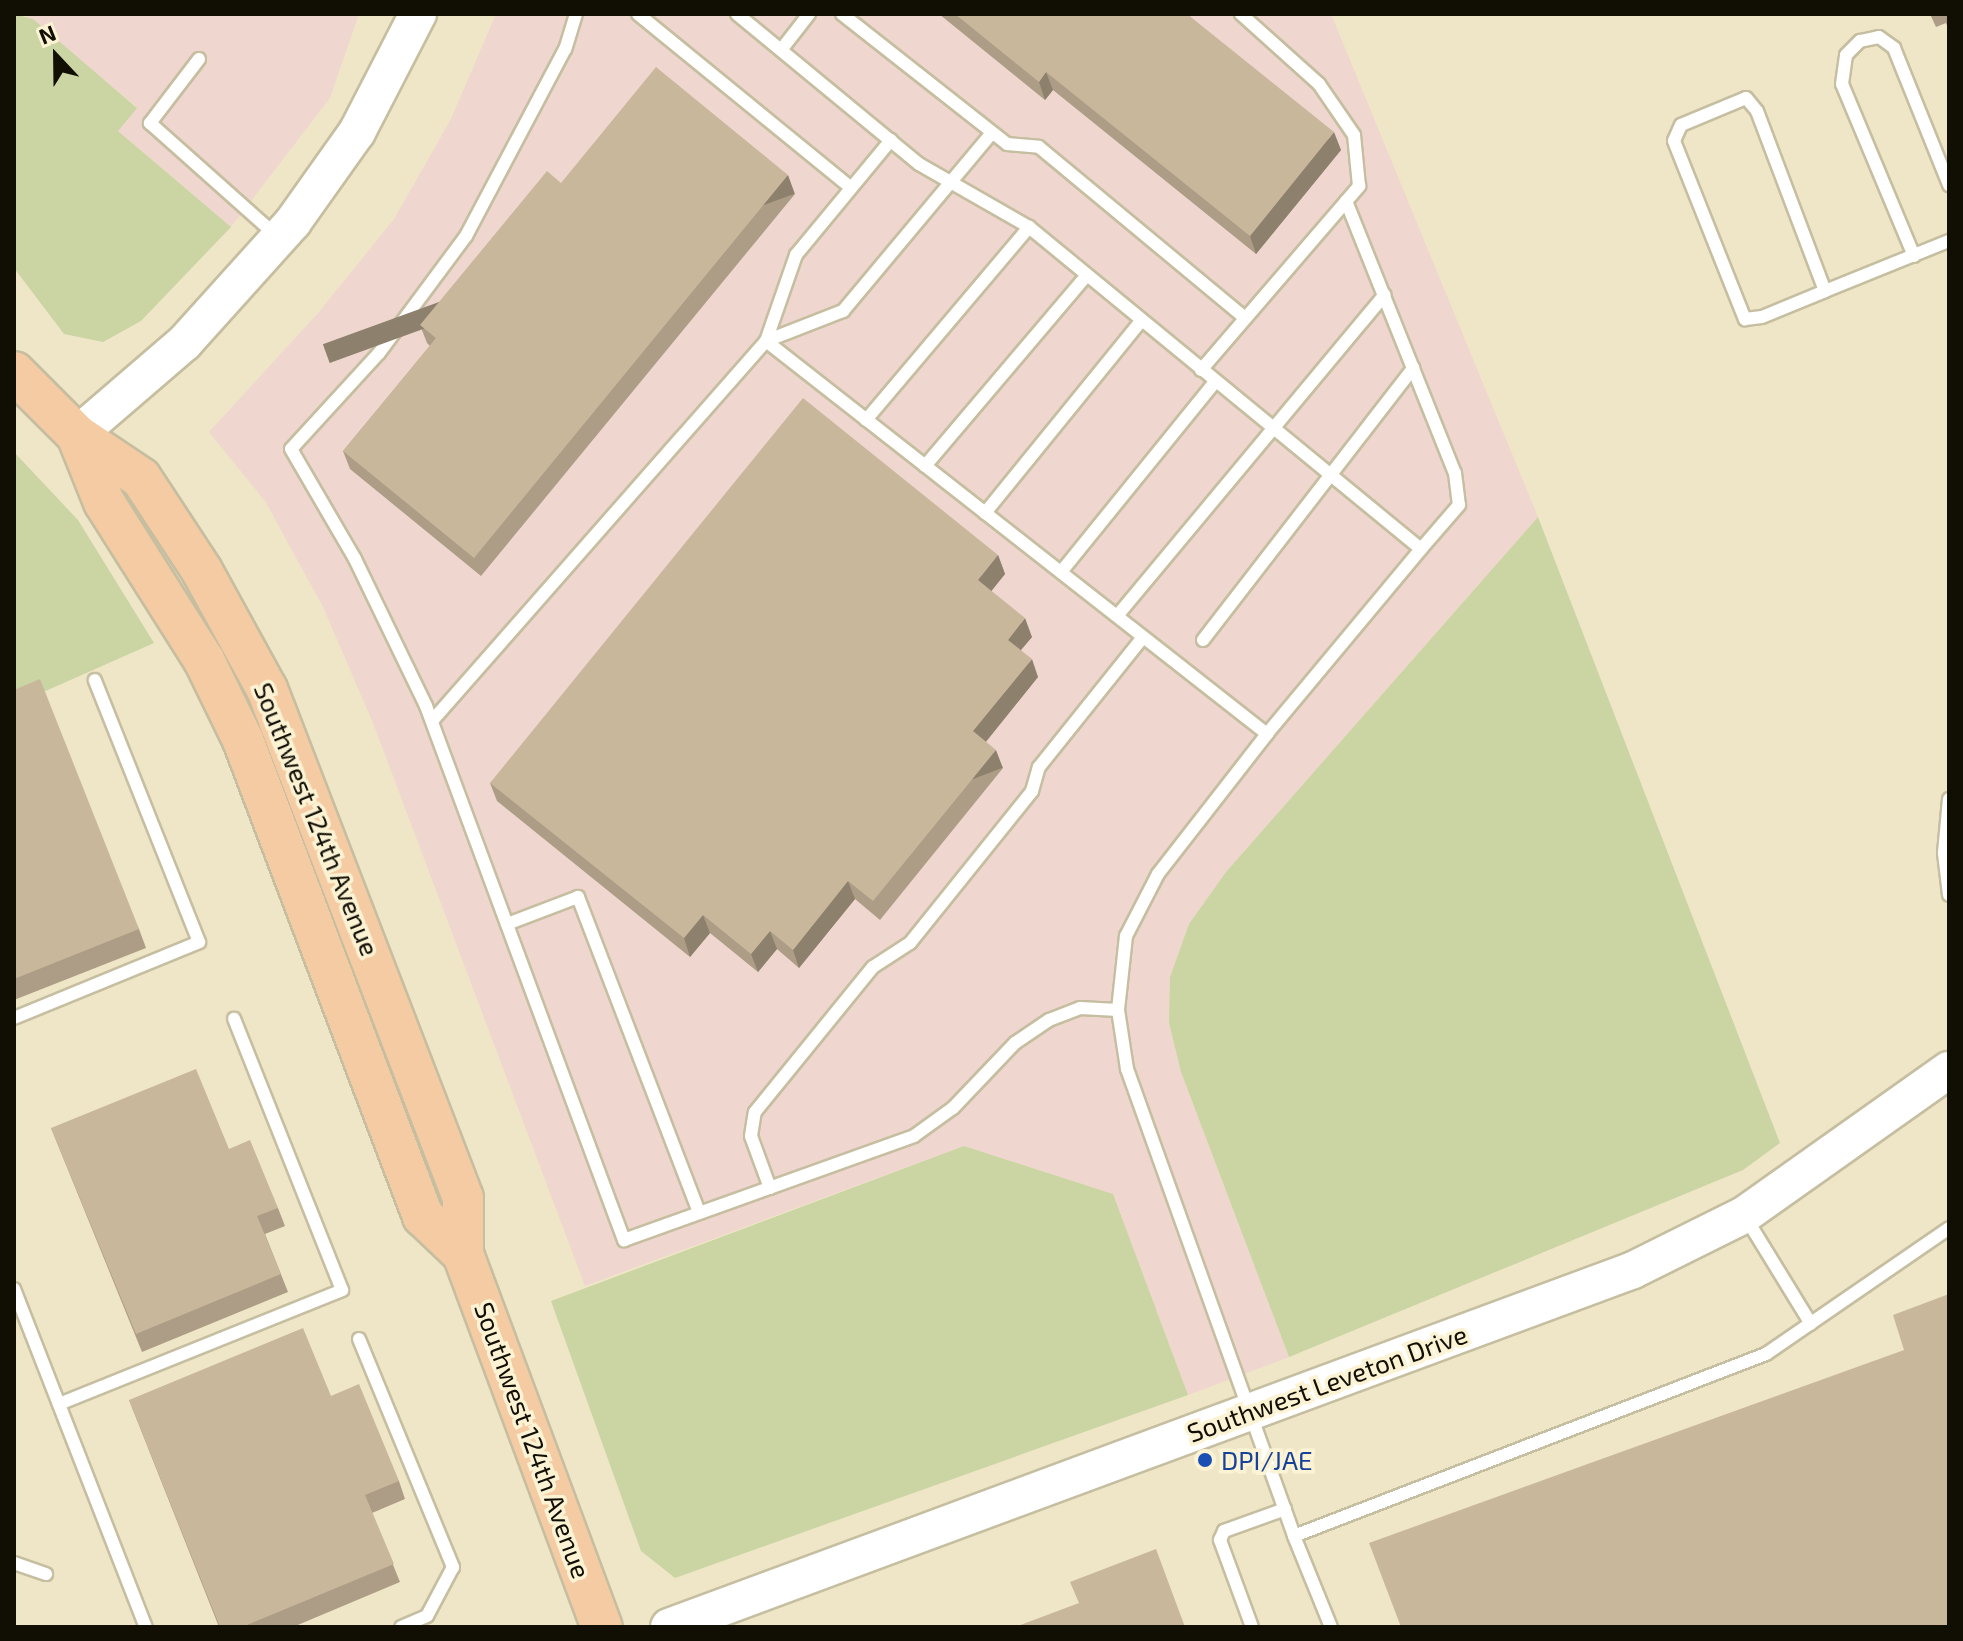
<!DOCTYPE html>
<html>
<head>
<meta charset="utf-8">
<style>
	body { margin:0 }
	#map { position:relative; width:1963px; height:1641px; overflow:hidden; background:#efe6c7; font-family:"Exo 2",sans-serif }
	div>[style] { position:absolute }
	.commercial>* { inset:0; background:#efd6ce }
	.green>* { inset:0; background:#cbd4a3 }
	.roads { filter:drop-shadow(2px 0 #c6bea0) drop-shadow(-2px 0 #c6bea0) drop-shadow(0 2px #c6bea0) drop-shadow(0 -2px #c6bea0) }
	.lane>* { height:12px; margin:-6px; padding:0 6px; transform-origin:6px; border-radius:6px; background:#fff }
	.secondary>* { height:36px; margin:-18px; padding:0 18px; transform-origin:18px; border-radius:18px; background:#fff }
	.primary>* { height:40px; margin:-20px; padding:0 20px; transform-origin:20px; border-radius:20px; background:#f5cba3 }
	.wall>* { inset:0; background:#ad9d86 }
	.shaded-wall>* { inset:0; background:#8d806d; transform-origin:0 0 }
	.building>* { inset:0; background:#c9b79c }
	.dots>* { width:22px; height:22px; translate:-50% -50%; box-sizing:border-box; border:4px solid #fcf3d4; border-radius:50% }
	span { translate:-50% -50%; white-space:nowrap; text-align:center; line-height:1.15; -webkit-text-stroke:7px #fcf3d4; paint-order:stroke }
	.street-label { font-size:26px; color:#110e04 }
	.transit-label { font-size:26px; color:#164399 }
	.left { translate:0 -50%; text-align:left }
	.frame { position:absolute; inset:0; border:16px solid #110e04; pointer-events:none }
	.north { position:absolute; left:16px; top:16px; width:80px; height:80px; -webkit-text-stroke:6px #fcf3d4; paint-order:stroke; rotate:338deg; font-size:22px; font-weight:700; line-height:32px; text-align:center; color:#110e04 }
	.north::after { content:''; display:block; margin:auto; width:28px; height:36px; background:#110e04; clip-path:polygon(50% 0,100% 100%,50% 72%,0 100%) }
</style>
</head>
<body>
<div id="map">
	<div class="commercial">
		<i style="clip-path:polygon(24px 14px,359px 14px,330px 98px,231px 227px,117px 130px,137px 107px)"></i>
		<i style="clip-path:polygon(496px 14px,1331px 14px,1538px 517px,1226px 872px,1189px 924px,1170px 977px,1169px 1023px,1181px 1072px,1289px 1357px,1188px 1395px,1113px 1194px,964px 1146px,585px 1286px,373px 723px,323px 607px,265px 501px,209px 432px,319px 312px,394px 219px,451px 119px)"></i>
	</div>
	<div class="green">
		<i style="clip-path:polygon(14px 14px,33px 19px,137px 108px,118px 131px,231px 227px,141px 321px,103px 342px,64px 334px,14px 268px)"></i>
		<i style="clip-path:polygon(14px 452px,78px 520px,154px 643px,14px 705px)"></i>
		<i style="clip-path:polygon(1538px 517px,1780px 1143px,1743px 1170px,1289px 1357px,1181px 1072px,1169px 1023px,1170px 977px,1189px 924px,1226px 872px)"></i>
		<i style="clip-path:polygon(964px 1146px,1113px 1194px,1188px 1395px,675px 1578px,641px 1551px,551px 1301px)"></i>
	</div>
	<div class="roads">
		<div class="lane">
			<i style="left:576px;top:14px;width:37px;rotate:107deg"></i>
			<i style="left:565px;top:49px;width:212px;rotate:117.9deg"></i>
			<i style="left:466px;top:236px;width:146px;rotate:126.6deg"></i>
			<i style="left:379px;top:353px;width:130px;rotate:132.5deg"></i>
			<i style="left:291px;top:449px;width:127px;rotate:59.8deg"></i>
			<i style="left:355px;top:559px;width:163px;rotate:64.2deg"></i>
			<i style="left:426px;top:706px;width:570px;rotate:69.66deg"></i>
			<i style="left:624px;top:1240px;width:308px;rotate:-19.7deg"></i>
			<i style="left:914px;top:1136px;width:48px;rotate:-35.7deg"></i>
			<i style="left:953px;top:1108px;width:90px;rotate:-46.4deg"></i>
			<i style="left:1015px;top:1043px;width:41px;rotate:-34.1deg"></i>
			<i style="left:1049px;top:1020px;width:33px;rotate:-21deg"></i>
			<i style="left:1080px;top:1008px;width:38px;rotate:3deg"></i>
			<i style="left:638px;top:14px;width:275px;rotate:39.2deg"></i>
			<i style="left:737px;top:14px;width:236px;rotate:39.5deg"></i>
			<i style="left:919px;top:164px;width:127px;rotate:29.8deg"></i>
			<i style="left:1029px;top:227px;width:507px;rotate:39.4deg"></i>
			<i style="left:1421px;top:549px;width:241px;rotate:129.8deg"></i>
			<i style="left:1267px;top:734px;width:177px;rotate:127.9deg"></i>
			<i style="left:1158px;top:874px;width:70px;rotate:117.3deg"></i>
			<i style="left:1126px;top:936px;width:74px;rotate:96.2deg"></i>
			<i style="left:1118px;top:1010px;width:60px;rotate:81.3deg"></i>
			<i style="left:1127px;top:1069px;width:496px;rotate:70.3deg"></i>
			<i style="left:1294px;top:1536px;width:506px;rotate:-21.09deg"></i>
			<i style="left:1766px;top:1354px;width:222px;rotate:-34.5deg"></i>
			<i style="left:842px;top:14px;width:210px;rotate:38.2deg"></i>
			<i style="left:1007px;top:144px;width:32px;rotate:5deg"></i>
			<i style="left:1039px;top:147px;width:268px;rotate:39.7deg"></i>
			<i style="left:781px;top:50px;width:46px;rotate:-52.1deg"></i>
			<i style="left:199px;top:59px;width:81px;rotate:127.4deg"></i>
			<i style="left:150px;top:123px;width:171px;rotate:41.7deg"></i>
			<i style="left:891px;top:140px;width:149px;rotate:129.6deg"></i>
			<i style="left:796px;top:255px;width:91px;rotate:109.2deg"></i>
			<i style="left:766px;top:341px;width:637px;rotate:38.11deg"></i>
			<i style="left:1346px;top:201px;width:293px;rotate:68.2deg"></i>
			<i style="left:1455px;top:473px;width:32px;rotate:83deg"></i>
			<i style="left:1459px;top:505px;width:58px;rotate:130.8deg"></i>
			<i style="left:1914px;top:256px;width:186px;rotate:-112.7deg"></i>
			<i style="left:1842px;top:84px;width:29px;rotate:-82deg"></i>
			<i style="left:1846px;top:55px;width:20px;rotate:-45deg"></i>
			<i style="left:1860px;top:41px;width:19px;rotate:-12deg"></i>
			<i style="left:1879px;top:37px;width:19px;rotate:36deg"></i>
			<i style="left:1894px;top:48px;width:148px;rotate:68.1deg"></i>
			<i style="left:1825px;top:291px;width:192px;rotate:-110.7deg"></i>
			<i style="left:1757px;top:111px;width:17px;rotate:-130deg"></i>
			<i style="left:1746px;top:98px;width:70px;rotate:157.4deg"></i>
			<i style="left:1681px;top:125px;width:17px;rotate:114deg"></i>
			<i style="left:1674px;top:141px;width:192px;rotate:68.3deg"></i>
			<i style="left:1745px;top:319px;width:17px;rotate:-7deg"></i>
			<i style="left:1762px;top:317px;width:68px;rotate:-22.4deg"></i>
			<i style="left:1825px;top:291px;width:134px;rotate:-22deg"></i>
			<i style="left:1201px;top:370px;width:243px;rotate:-49.3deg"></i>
			<i style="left:1359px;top:186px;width:51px;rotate:-95.6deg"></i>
			<i style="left:1354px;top:135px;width:62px;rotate:-124.5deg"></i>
			<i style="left:1319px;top:84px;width:105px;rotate:-138.1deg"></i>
			<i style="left:866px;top:420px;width:253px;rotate:-49.8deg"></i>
			<i style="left:925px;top:466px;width:249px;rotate:-49.7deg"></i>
			<i style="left:985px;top:513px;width:247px;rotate:-50.9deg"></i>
			<i style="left:1061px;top:572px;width:245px;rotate:-51deg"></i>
			<i style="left:1117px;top:616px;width:418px;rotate:-50.2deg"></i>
			<i style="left:1203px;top:640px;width:344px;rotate:-52.3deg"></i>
			<i style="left:432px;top:721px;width:506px;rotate:-48.69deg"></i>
			<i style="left:766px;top:341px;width:83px;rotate:-21.3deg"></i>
			<i style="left:843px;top:311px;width:232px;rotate:-50.1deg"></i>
			<i style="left:1949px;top:799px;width:54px;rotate:95.3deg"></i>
			<i style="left:1944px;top:853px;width:42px;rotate:83.2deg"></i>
			<i style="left:507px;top:924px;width:76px;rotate:-20.8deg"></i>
			<i style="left:578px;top:897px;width:338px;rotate:69deg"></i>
			<i style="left:14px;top:1018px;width:200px;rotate:-22.3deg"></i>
			<i style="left:199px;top:942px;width:282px;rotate:-111.7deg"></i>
			<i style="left:770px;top:1188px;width:55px;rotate:-110.1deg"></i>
			<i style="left:751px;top:1136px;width:24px;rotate:-81deg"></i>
			<i style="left:755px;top:1112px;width:187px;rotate:-50.9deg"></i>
			<i style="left:873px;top:967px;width:44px;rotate:-33deg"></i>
			<i style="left:910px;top:943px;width:195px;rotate:-51.2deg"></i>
			<i style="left:1032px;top:791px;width:25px;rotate:-74deg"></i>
			<i style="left:1039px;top:767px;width:166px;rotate:-51.3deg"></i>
			<i style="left:1746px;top:1218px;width:124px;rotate:58.5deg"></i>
			<i style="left:14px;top:1289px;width:363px;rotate:68.7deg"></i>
			<i style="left:359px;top:1339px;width:247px;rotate:67.6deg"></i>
			<i style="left:453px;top:1567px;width:55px;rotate:118deg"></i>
			<i style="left:427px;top:1616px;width:28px;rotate:157deg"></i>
			<i style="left:59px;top:1404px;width:305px;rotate:-21.9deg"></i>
			<i style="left:342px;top:1290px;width:292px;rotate:-111.7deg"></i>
			<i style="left:1294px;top:1536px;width:98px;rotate:67.9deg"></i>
			<i style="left:14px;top:1563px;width:34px;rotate:19deg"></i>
			<i style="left:1252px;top:1627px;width:93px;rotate:-110.2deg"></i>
			<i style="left:1220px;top:1540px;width:10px;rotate:-66deg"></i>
			<i style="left:1224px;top:1531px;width:65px;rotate:-19.8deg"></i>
		</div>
		<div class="secondary">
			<i style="left:77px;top:435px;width:143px;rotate:-40.7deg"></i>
			<i style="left:185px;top:342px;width:161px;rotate:-48deg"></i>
			<i style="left:293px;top:222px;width:110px;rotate:-54.6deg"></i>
			<i style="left:357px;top:132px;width:133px;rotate:-62.7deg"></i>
			<i style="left:669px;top:1627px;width:1028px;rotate:-20.32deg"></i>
			<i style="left:1633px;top:1270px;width:124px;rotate:-26.4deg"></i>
			<i style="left:1744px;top:1215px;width:251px;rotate:-35.3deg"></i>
		</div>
		<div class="primary">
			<i style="left:14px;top:372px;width:89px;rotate:45deg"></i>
			<i style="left:77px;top:435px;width:77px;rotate:33.9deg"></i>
			<i style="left:141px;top:478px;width:111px;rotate:56.7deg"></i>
			<i style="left:202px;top:571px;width:135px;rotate:61.2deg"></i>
			<i style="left:267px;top:689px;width:545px;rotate:68.94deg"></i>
			<i style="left:463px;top:1198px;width:56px;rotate:90deg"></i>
			<i style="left:463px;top:1254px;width:398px;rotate:69.6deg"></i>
			<i style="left:77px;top:435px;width:72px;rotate:68.1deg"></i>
			<i style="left:104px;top:502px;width:187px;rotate:57.7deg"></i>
			<i style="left:204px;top:660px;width:89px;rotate:64deg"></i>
			<i style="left:243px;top:740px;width:509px;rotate:69.29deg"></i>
			<i style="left:423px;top:1216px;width:55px;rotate:43.5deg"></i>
		</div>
	</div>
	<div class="wall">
		<i style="clip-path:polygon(939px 14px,1187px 14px,1341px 150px,1256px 254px,1053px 90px,1045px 100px)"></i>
		<i style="clip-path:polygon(1930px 14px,1949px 14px,1949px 31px,1946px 23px,1936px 27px)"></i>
		<i style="clip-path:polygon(561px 183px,795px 194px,481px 576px,350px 469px,343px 451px,430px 346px,427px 343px,420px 325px)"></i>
		<i style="clip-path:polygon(998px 555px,1005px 574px,991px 591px,1032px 637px,1021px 650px,1038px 677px,986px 742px,1003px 768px,880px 920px,855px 899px,799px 968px,777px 949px,758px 972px,710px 933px,690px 957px,497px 801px,490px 783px)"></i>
		<i style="clip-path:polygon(14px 690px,139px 929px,146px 948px,14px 1000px)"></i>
		<i style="clip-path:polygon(51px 1128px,229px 1149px,278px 1208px,285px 1226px,265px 1234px,288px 1292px,142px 1352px)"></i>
		<i style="clip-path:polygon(331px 1396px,399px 1481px,405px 1499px,372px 1513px,400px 1582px,293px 1627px,219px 1627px,129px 1400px)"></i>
	</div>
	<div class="shaded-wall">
		<i style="clip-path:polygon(1046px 72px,1053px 90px,1045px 100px,1039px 82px)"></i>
		<i style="clip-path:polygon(1334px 132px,1341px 150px,1256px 254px,1250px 236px)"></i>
		<i style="left:788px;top:175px;width:20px;height:495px;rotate:70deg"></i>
		<i style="clip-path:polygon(998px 555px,1005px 574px,985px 599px,978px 580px)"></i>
		<i style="clip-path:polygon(1025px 618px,1032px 637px,1014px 658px,1008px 640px)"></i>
		<i style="clip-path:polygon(1032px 659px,1038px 677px,979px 750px,973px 731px)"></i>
		<i style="left:996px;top:750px;width:19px;height:195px;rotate:69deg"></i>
		<i style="clip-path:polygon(848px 881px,855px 899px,799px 968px,793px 950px)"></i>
		<i style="clip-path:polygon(703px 915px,710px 933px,690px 957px,684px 938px)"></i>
		<i style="clip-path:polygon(770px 931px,777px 949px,758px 972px,751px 954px)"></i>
	</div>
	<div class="building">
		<i style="clip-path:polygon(955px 14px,1187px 14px,1334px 132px,1250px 236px,1046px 72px,1039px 82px)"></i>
		<i style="clip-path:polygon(656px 67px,788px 175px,474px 558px,343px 451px,436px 338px,420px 325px,547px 171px,561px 183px)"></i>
		<i style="clip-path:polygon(803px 398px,998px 555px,978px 580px,1025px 618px,1008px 640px,1032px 659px,973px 731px,996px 750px,873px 901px,848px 881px,793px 950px,770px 931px,751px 954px,703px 915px,684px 938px,490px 783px)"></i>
		<i style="clip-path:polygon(40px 679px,139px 929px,14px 979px,14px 690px)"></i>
		<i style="clip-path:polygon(196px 1069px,229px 1149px,250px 1140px,278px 1208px,257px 1216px,281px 1274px,136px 1334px,51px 1128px)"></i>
		<i style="clip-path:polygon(1949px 1294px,1949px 1627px,1401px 1627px,1369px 1543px,1904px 1350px,1893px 1315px)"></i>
		<i style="clip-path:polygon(303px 1328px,331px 1396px,359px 1384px,399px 1481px,365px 1495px,394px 1564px,242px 1627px,220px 1627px,129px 1400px)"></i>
		<i style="clip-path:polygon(1156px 1549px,1185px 1627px,1015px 1627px,1079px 1603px,1070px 1582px)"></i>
	</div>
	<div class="dots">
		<i style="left:1205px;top:1460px;background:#1a4fb4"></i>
	</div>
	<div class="street-label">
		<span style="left:317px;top:819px;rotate:68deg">Southwest 124th Avenue</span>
		<span style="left:1327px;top:1383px;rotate:-20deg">Southwest Leveton Drive</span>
		<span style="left:533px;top:1440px;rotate:70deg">Southwest 124th Avenue</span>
	</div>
	<div class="transit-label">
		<span class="left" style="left:1221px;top:1460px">DPI/JAE</span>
	</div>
	<div class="frame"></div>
	<div class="north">N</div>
</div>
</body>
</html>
